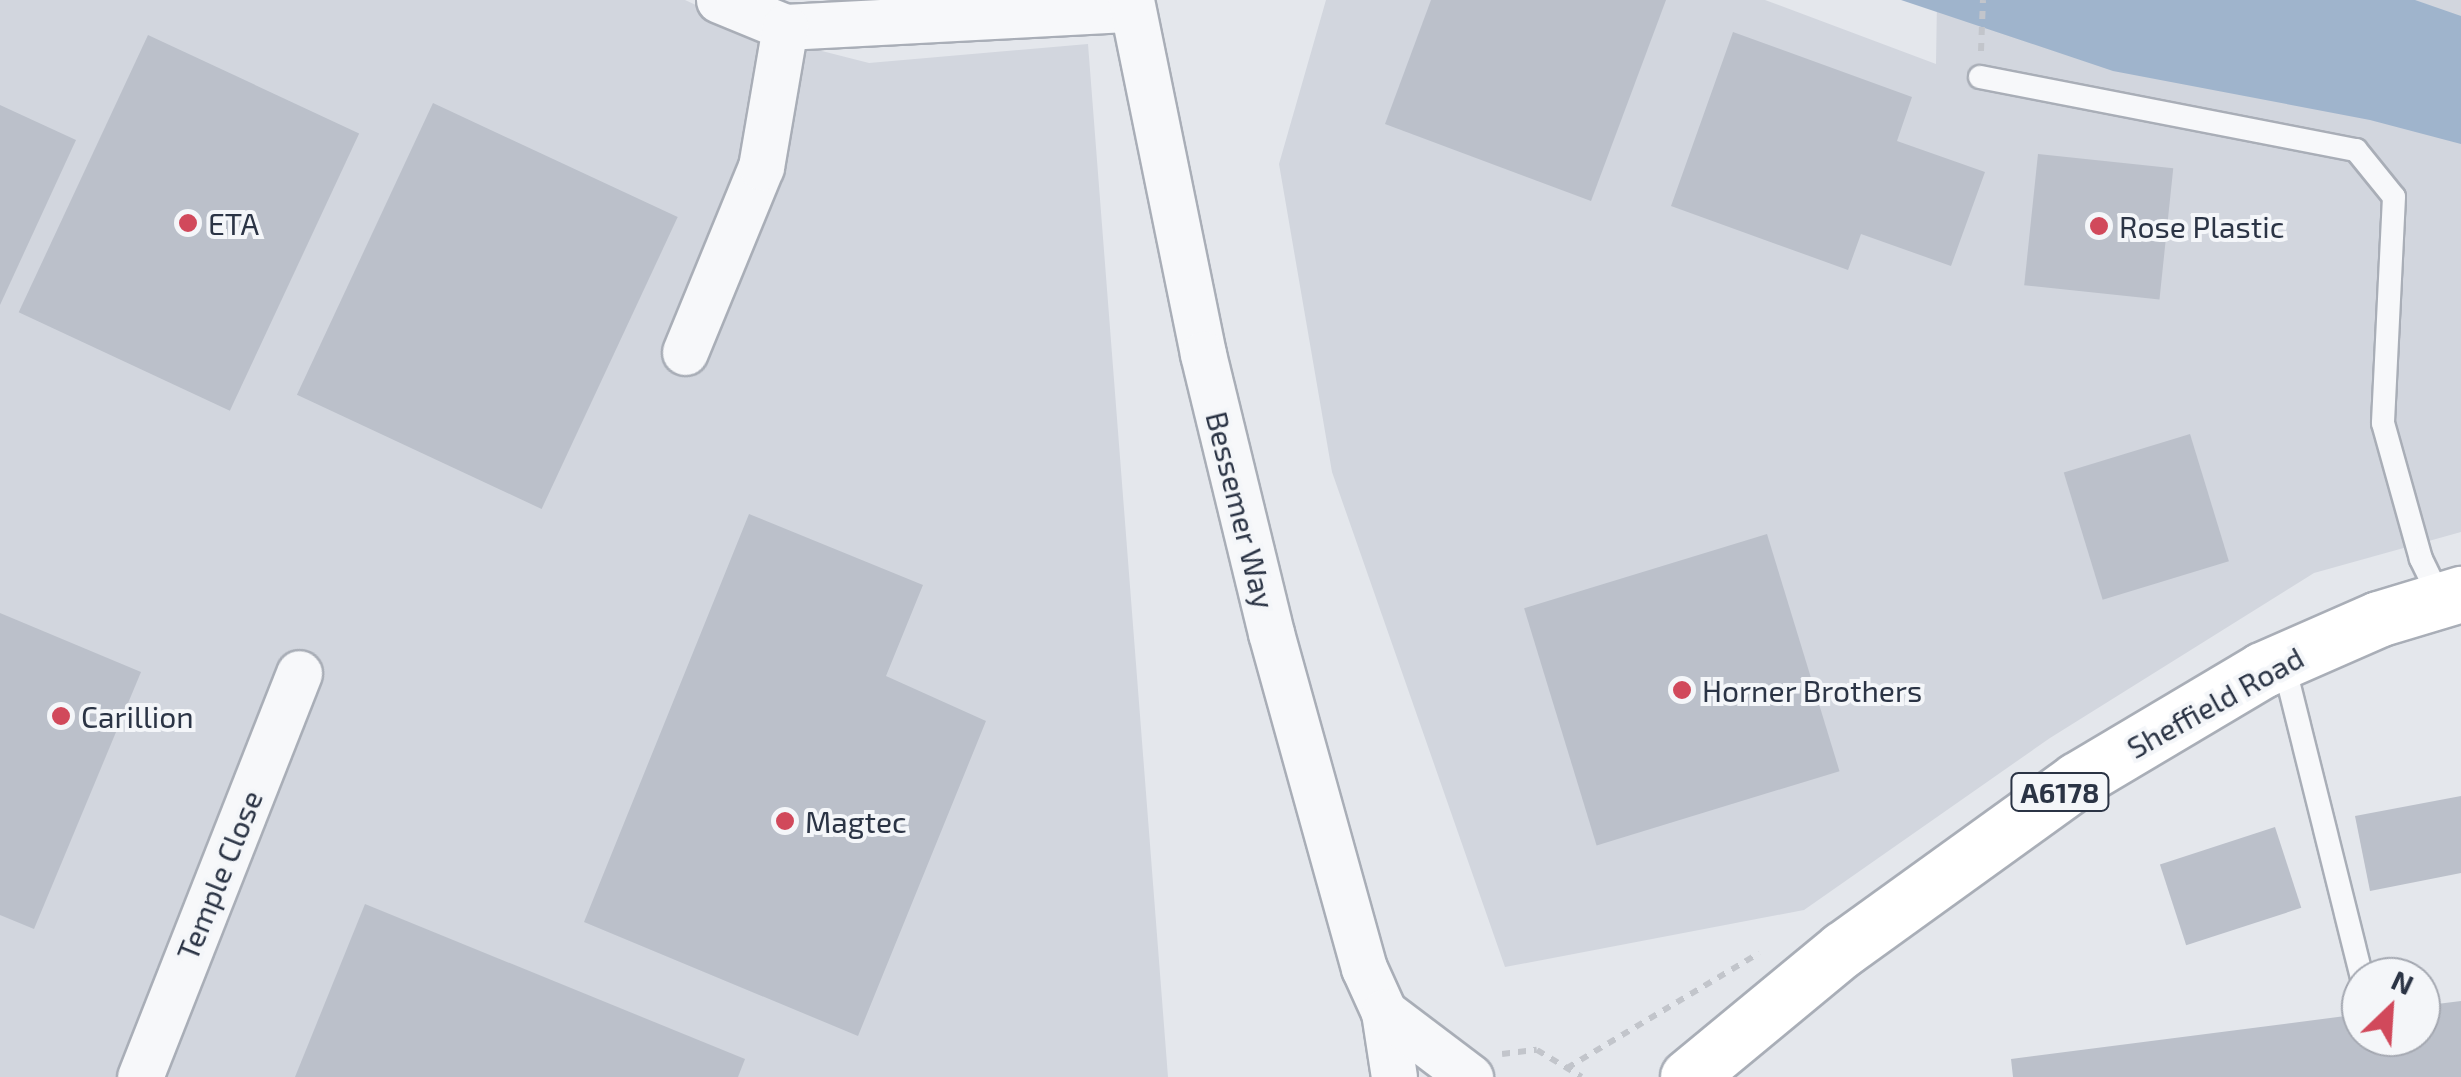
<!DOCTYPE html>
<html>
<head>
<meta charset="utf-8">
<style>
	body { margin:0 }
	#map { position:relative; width:2461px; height:1077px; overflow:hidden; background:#e4e7ec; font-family:"Exo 2",sans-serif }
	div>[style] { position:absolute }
	.built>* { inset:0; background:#d2d6de }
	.water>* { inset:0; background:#9fb4cc }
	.building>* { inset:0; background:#bbc0ca; transform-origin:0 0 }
	.path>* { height:6px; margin-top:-3px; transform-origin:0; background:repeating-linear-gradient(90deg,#c2c5cb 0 8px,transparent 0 16px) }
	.roads { filter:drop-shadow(2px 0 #a9aeb7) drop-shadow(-2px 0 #a9aeb7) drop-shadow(0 2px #a9aeb7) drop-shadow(0 -2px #a9aeb7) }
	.service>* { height:22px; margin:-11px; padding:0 11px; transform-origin:11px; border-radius:11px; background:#f7f8fa }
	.minor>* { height:45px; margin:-22.5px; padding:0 22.5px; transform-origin:22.5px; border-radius:22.5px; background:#f7f8fa }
	.primary>* { height:55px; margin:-27.5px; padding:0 27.5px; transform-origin:27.5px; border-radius:27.5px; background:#fff }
	.dots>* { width:28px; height:28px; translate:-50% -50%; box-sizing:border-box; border:5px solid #f4f6f9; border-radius:50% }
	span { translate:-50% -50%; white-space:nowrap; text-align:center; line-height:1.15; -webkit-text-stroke:8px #f4f6f9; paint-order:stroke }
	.shield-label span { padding:2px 8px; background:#f4f6f9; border:2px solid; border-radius:8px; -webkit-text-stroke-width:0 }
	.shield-label { font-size:28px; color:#2b3445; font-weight:700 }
	.poi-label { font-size:30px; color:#2b3445 }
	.left { translate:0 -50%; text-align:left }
	.street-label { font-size:30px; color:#2b3445 }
	.north { position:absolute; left:2341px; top:957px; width:100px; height:100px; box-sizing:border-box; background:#f4f6f9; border:2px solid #a4a8b1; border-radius:50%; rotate:25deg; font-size:28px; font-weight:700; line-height:40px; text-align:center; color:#2b3445 }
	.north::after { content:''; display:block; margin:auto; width:35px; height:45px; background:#d1495b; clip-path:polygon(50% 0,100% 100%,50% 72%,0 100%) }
</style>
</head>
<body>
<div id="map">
	<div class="built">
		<i style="clip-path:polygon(0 0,685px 0,763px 36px,869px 63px,1088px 44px,1168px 1077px,0 1077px)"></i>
		<i style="clip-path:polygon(1326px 0,1765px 0,1936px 64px,1937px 0,2461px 0,2461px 532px,2314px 573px,2050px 738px,1804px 910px,1505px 967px,1332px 472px,1279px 164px)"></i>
	</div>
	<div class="water">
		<i style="clip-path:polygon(1901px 0,2415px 0,2461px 16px,2461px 144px,2370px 120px,2113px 71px)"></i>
	</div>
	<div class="building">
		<i style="clip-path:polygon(1431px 0,1666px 0,1591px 201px,1385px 124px)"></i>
		<i style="clip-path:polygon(1733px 32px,1912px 97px,1897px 141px,1985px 172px,1951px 266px,1861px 234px,1848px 270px,1671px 206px)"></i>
		<i style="left:148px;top:35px;width:233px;height:306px;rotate:25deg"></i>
		<i style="left:433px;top:103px;width:270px;height:322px;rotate:25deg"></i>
		<i style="clip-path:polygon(0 105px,76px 140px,0 305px)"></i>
		<i style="left:2038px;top:154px;width:136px;height:132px;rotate:6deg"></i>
		<i style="left:2190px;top:434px;width:133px;height:132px;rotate:73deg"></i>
		<i style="clip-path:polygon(749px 514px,923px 585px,886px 676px,986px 721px,858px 1036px,584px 922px)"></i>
		<i style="left:1767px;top:534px;width:248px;height:254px;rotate:73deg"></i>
		<i style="clip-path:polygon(0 613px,141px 672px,34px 929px,0 915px)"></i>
		<i style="clip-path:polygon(2461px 796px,2461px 873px,2370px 891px,2355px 816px)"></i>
		<i style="left:2275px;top:827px;width:85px;height:121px;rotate:72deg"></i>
		<i style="clip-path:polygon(365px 904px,745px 1059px,738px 1077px,295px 1077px)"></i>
		<i style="clip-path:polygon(2461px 1001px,2461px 1077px,2013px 1077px,2011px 1059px,2361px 1014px,2361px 1037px,2421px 1037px,2421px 1006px)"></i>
	</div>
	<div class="path">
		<i style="left:1981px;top:51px;width:51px;rotate:-87.8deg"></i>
		<i style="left:1502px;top:1054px;width:35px;rotate:-7deg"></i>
		<i style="left:1537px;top:1050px;width:52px;rotate:31deg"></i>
		<i style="left:1567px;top:1068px;width:224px;rotate:-30.9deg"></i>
	</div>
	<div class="roads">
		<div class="service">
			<i style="left:1980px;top:77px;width:383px;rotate:11deg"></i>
			<i style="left:2356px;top:150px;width:60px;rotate:51deg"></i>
			<i style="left:2394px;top:197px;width:226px;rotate:92.8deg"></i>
			<i style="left:2383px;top:423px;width:141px;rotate:74.4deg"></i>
			<i style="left:2421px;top:559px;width:46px;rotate:64deg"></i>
			<i style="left:2283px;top:661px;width:326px;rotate:76deg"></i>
		</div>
		<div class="minor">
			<i style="left:719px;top:0;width:71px;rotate:22.2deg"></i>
			<i style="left:785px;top:27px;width:346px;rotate:-3deg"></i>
			<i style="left:1131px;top:0;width:361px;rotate:78.5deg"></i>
			<i style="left:1203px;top:354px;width:287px;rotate:76.3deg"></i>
			<i style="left:1271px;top:633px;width:348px;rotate:74.5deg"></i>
			<i style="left:1364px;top:968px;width:48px;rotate:65.6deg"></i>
			<i style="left:685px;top:352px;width:200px;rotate:-67.7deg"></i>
			<i style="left:761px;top:167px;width:142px;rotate:-80.3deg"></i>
			<i style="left:140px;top:1077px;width:434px;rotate:-68.5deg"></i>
			<i style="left:1394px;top:1077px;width:66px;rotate:-98.7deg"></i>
			<i style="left:1384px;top:1012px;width:108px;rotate:37.1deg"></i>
		</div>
		<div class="primary">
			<i style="left:1688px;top:1077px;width:201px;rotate:-39.6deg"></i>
			<i style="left:1843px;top:949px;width:289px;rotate:-35.8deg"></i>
			<i style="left:2077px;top:780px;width:215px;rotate:-30.7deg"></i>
			<i style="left:2262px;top:670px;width:127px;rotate:-23.7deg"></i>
			<i style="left:2378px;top:619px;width:87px;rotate:-16.8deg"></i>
		</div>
	</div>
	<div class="dots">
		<i style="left:188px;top:223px;background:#d1495b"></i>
		<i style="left:2099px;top:226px;background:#d1495b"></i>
		<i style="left:1682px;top:690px;background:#d1495b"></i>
		<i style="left:61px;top:716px;background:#d1495b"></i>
		<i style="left:785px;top:821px;background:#d1495b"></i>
	</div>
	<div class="shield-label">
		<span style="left:2060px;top:792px">A6178</span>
	</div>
	<div class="poi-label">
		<span class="left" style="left:208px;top:223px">ETA</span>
		<span class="left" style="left:2119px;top:226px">Rose Plastic</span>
		<span class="left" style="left:1702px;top:690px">Horner Brothers</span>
		<span class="left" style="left:81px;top:716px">Carillion</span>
		<span class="left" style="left:805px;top:821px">Magtec</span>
	</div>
	<div class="street-label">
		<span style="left:1241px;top:510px;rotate:76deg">Bessemer Way</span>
		<span style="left:2215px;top:702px;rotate:-29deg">Sheffield Road</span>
		<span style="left:219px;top:875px;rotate:-68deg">Temple Close</span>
	</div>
	<div class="north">N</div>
</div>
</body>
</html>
